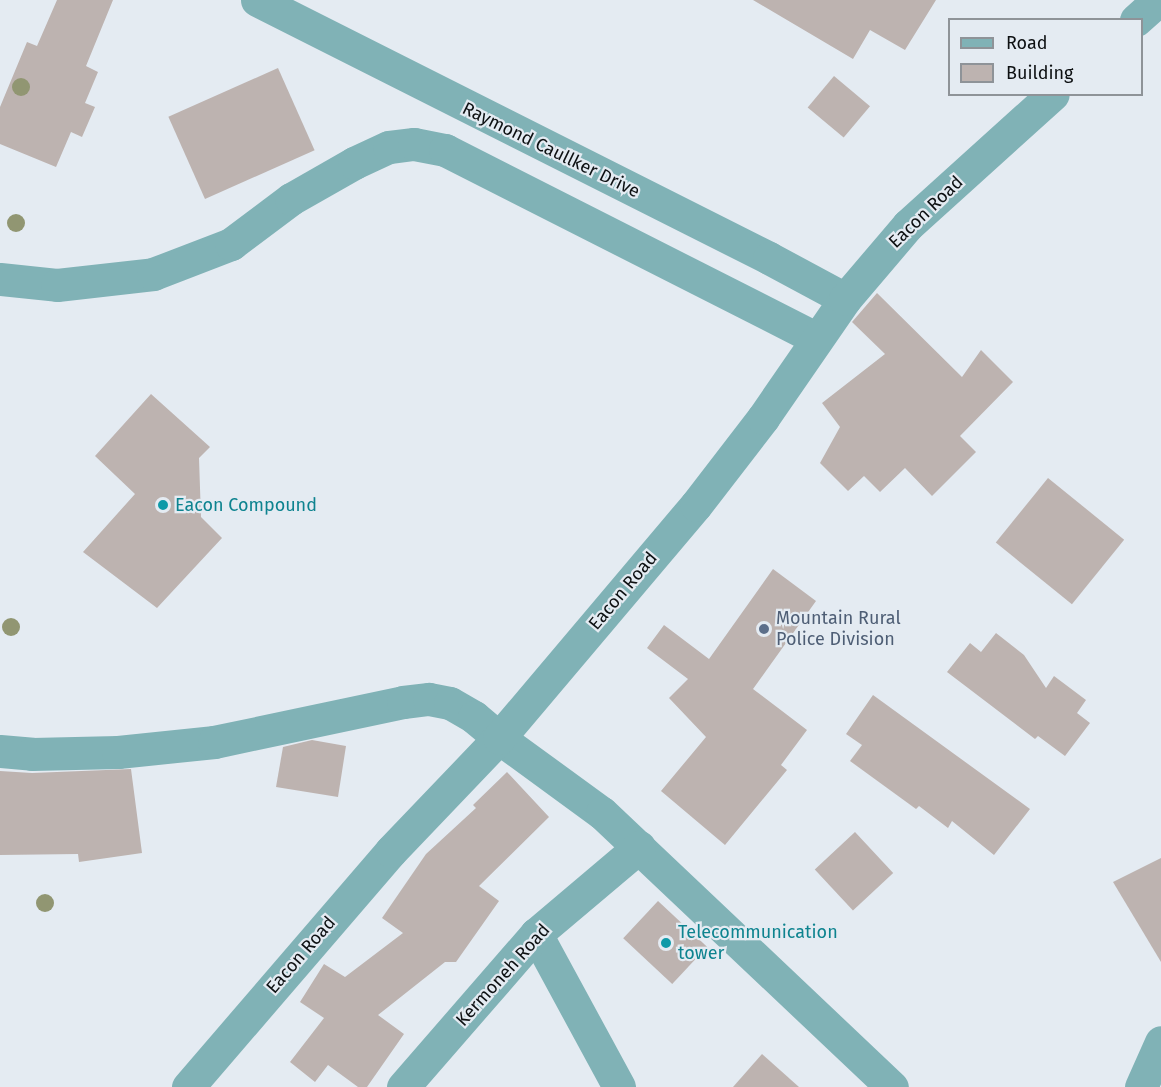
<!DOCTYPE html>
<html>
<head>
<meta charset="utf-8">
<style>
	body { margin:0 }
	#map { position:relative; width:1161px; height:1087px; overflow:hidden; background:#e4ebf2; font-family:"Fira Sans",sans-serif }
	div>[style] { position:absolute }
	.building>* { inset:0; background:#bdb3b0; transform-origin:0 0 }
	.minor>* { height:33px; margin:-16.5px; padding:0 16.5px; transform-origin:16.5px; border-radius:16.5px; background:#80b2b6 }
	.trees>* { width:18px; height:18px; margin:-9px; border-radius:50%; background:#919672 }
	.dots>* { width:16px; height:16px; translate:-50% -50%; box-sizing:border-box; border:3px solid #e4ebf2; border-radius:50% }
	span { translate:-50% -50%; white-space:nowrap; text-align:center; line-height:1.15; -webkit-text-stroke:4.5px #e4ebf2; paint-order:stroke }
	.street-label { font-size:18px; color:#0d1012 }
	.culture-label { font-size:18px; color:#0d838f }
	.left { translate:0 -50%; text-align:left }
	.service-label { font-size:18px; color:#4e5e75 }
	.legend { position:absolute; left:948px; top:18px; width:195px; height:78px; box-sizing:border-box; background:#e4ebf2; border:2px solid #8e9398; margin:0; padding:8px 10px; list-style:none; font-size:18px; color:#0d1012 }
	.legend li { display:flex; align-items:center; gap:12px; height:30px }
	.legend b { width:30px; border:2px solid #8e9398 }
</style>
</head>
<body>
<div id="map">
	<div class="building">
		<i style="clip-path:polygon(57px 0,113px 0,86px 66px,98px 72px,85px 103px,95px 107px,82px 137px,71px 132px,56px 167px,0 144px,0 107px,27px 42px,37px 46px)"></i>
		<i style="clip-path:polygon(753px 0,936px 0,905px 50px,870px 30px,853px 59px)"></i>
		<i style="left:278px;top:68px;width:90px;height:120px;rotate:66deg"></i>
		<i style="left:834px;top:76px;width:47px;height:41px;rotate:40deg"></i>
		<i style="clip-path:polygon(877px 293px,962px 377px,981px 350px,1013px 382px,960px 436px,976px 452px,932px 496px,905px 468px,880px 492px,864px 476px,848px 491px,820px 463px,840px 427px,822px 403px,885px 354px,852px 322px)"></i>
		<i style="clip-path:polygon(151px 394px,210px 447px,199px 458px,201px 517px,222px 538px,157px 608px,83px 552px,135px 494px,95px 456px)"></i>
		<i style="left:1048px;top:478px;width:98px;height:83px;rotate:39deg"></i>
		<i style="clip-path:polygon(773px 569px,816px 601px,753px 689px,807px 730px,781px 765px,787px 770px,725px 845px,661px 791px,706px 737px,669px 698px,688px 679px,647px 648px,664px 625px,709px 659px)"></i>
		<i style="clip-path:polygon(996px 633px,1024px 655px,1046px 688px,1054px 676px,1086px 700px,1077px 713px,1090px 723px,1065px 756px,1038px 736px,1035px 739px,947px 672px,970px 643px,981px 652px)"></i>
		<i style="clip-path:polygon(873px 695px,1030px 809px,994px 855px,952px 821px,948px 828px,919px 806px,916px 809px,850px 761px,862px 745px,846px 734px)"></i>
		<i style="clip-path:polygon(312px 740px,346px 746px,338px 797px,276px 787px,283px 747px)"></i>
		<i style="clip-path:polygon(131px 769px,142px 853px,79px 862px,78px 854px,0 855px,0 771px,32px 773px)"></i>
		<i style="clip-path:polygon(507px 772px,549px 817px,479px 886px,499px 901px,456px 962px,445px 962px,378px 1015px,404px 1034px,367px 1087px,358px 1087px,328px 1065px,315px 1082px,290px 1062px,324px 1018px,300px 1002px,324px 964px,345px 977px,403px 933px,382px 918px,426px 854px,476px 808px,473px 805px)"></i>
		<i style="left:855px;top:832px;width:56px;height:55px;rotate:47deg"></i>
		<i style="clip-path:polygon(1161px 858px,1161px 962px,1113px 882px)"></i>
		<i style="left:658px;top:901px;width:67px;height:51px;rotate:43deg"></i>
		<i style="clip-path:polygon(762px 1054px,799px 1087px,733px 1087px)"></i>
	</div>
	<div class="minor">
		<i style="left:257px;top:0;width:573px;rotate:26.74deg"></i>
		<i style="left:769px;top:258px;width:86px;rotate:28.3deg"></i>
		<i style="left:1136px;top:20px;width:30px;rotate:-42deg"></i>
		<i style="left:0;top:279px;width:57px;rotate:6deg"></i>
		<i style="left:57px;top:285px;width:97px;rotate:-6.5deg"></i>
		<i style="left:153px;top:274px;width:84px;rotate:-21deg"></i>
		<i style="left:231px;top:244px;width:75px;rotate:-36.9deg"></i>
		<i style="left:291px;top:199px;width:73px;rotate:-29.7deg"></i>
		<i style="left:354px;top:163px;width:38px;rotate:-25deg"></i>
		<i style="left:389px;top:147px;width:25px;rotate:-7deg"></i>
		<i style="left:414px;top:144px;width:32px;rotate:11deg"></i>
		<i style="left:445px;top:150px;width:417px;rotate:26.9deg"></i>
		<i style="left:0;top:751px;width:32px;rotate:5deg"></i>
		<i style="left:32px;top:754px;width:86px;rotate:-1.3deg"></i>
		<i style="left:118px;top:752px;width:97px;rotate:-5.9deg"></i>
		<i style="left:214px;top:742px;width:193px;rotate:-11.9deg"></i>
		<i style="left:403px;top:702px;width:26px;rotate:-7deg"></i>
		<i style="left:429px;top:699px;width:21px;rotate:11deg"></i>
		<i style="left:450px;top:703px;width:28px;rotate:30deg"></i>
		<i style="left:474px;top:717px;width:33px;rotate:40deg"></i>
		<i style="left:499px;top:738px;width:127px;rotate:36.1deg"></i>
		<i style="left:602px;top:813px;width:399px;rotate:43.4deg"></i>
		<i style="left:536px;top:934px;width:174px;rotate:61.5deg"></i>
		<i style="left:188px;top:1087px;width:311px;rotate:-49.3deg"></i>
		<i style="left:391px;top:851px;width:156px;rotate:-46.3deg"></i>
		<i style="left:499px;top:738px;width:305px;rotate:-49.8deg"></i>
		<i style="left:696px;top:505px;width:110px;rotate:-52.4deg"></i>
		<i style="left:763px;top:418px;width:145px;rotate:-55.4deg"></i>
		<i style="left:845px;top:299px;width:97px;rotate:-49.6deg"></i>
		<i style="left:908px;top:225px;width:195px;rotate:-42.1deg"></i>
		<i style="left:403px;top:1087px;width:203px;rotate:-49deg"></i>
		<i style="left:536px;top:934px;width:135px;rotate:-40.2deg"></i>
		<i style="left:1141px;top:1087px;width:49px;rotate:-66deg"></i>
	</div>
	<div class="trees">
		<i style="left:21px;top:87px"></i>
		<i style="left:16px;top:223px"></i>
		<i style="left:11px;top:627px"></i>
		<i style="left:45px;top:903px"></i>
	</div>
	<div class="dots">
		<i style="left:163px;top:505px;background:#0f9aa8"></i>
		<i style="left:764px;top:629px;background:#5c6f8a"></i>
		<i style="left:666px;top:943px;background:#0f9aa8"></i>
	</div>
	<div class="street-label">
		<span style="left:551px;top:150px;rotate:26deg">Raymond Caullker Drive</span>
		<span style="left:926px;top:212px;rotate:-44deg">Eacon Road</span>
		<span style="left:623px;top:591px;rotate:-50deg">Eacon Road</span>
		<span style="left:301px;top:955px;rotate:-49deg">Eacon Road</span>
		<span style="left:503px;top:975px;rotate:-48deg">Kermoneh Road</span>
	</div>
	<div class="culture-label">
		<span class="left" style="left:175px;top:505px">Eacon Compound</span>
		<span class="left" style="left:678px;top:943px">Telecommunication<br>tower</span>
	</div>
	<div class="service-label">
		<span class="left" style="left:776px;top:629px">Mountain Rural<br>Police Division</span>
	</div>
	<ul class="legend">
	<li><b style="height:8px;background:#80b2b6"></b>Road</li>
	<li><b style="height:16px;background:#bdb3b0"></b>Building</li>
	</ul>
</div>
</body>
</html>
